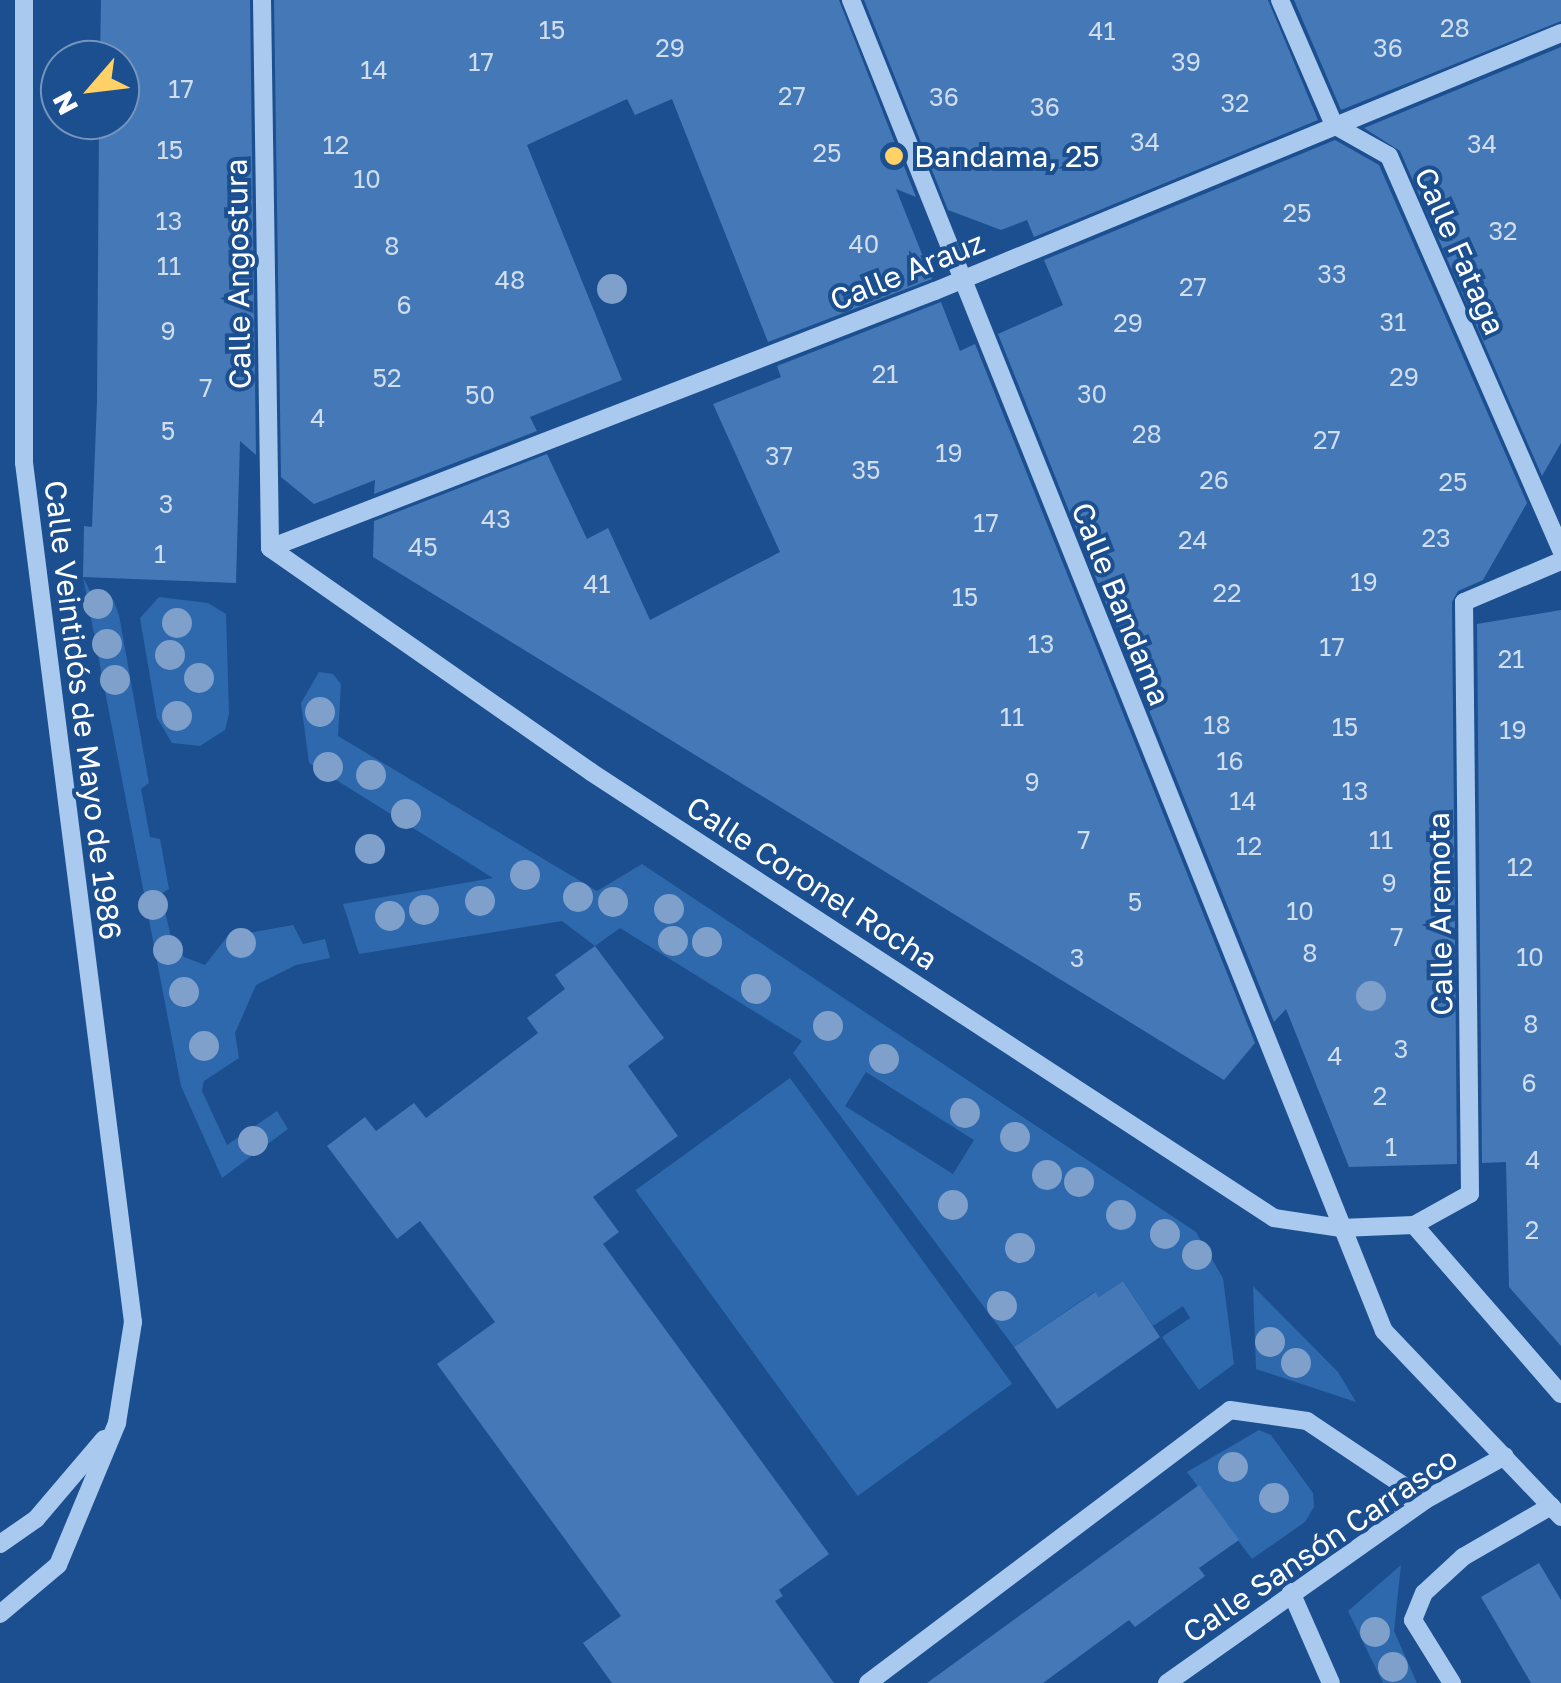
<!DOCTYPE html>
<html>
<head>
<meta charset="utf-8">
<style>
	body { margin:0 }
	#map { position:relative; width:1561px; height:1683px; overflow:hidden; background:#1b4f8f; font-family:"Golos Text",sans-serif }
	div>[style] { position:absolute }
	.green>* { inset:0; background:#2e69ad; transform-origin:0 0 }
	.building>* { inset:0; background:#4478b7 }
	.minor>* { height:18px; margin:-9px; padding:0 9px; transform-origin:9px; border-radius:9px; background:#a9c9ee }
	.trees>* { width:30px; height:30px; margin:-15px; border-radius:50%; background:#7ea0ca }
	.dots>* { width:28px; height:28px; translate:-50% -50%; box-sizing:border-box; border:5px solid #1b4f8f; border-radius:50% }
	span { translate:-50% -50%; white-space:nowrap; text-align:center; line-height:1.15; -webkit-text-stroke:8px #1b4f8f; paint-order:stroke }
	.number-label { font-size:25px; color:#d0dded }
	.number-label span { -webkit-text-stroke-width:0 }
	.poi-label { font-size:30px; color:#fff }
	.left { translate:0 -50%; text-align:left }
	.street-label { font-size:30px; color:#fff }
	.north { position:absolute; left:40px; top:40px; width:100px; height:100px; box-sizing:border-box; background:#1b4f8f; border:2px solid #7695bc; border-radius:50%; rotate:242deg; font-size:28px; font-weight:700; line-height:40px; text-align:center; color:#fff }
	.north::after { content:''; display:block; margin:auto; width:35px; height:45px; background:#ffd166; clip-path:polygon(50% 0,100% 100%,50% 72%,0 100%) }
</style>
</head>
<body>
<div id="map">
	<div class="green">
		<i style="clip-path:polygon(83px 577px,91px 593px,113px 599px,119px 615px,149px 783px,141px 789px,150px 837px,160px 839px,169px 889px,161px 894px,171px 937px,184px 957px,205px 965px,227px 937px,293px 925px,303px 944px,325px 939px,330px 958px,296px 965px,256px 985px,235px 1033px,239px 1058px,204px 1081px,202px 1091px,227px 1145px,277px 1111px,288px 1129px,222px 1178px,181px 1086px)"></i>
		<i style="clip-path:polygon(159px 597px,208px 603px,226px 614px,229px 714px,225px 730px,200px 746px,172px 743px,157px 718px,140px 618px)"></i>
		<i style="clip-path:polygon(evenodd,319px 672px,333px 674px,341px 684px,338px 736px,597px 891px,642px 864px,1196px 1232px,1223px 1278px,1234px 1364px,1199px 1390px,1162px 1337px,1190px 1318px,1183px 1306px,1153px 1326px,1123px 1281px,1099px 1297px,1094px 1292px,1014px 1347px,793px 1053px,802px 1041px,620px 928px,595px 946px,562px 921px,359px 954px,343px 904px,493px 878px,309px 763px,301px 703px,319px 672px,866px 1072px,974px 1140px,953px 1174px,845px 1106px,866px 1072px)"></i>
		<i style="left:790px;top:1078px;width:378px;height:191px;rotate:54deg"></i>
		<i style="clip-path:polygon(1253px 1286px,1338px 1372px,1356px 1402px,1256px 1369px)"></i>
		<i style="clip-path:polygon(1259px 1430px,1271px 1435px,1313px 1493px,1314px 1507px,1305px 1522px,1252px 1559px,1187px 1472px)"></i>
		<i style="clip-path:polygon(1401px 1565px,1394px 1631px,1417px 1683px,1383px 1683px,1348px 1611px)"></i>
	</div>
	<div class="building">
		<i style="clip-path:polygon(101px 0,250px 0,256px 455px,240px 441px,236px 583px,83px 577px,84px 526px,92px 527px,97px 401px,99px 120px,120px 120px,120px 60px,100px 60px)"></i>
		<i style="clip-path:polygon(274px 0,839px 0,916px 197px,896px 189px,932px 279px,768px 342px,672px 99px,635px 115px,627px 99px,527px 145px,622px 380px,530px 417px,537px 431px,374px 494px,375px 480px,314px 504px,281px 477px)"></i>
		<i style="clip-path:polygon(864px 0,1268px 0,1318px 120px,1034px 237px,1027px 220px,1001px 230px,948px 210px)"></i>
		<i style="clip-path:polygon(1294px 0,1561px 0,1561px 21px,1341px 110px)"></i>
		<i style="clip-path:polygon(1561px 47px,1561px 443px,1542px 476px,1400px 151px,1364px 128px)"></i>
		<i style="clip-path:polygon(1335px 140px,1379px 165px,1527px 503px,1483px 580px,1458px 591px,1452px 602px,1457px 1164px,1349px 1167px,1286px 1009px,1274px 1022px,998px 334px,1063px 305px,1044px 260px)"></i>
		<i style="clip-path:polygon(941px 302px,960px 351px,975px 344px,1255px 1043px,1224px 1080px,373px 557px,374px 521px,547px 454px,587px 539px,608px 528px,650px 620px,780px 552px,713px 404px,781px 377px,777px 366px)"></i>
		<i style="clip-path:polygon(1561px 610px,1561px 1346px,1509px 1287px,1506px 1162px,1482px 1163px,1477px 624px)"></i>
		<i style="clip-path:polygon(595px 946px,664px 1038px,628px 1066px,678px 1136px,593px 1197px,619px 1232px,603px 1244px,829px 1554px,779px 1590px,783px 1596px,775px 1601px,834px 1683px,612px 1683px,583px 1643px,621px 1616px,437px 1364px,495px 1322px,420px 1221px,397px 1239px,327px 1146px,365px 1117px,376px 1131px,414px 1103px,426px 1118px,538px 1033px,527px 1018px,565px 989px,555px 975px)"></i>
		<i style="clip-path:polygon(1123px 1281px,1160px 1337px,1057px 1409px,1014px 1347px,1095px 1292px,1099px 1297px)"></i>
		<i style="clip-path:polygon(1199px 1485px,1239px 1540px,1199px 1568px,1205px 1576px,1135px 1627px,1129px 1620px,1043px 1683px,927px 1683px)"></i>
		<i style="clip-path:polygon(1539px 1563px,1561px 1600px,1561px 1683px,1531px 1683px,1481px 1597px)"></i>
	</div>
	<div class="minor">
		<i style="left:262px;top:0;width:548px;rotate:89.16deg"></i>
		<i style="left:851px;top:0;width:1434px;rotate:68.18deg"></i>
		<i style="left:1384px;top:1331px;width:257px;rotate:46.4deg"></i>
		<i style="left:1280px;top:0;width:136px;rotate:66.6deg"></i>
		<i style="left:1334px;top:125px;width:63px;rotate:29.4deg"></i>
		<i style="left:1389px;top:156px;width:430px;rotate:66.4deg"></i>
		<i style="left:270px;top:548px;width:391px;rotate:34.9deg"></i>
		<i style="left:591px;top:772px;width:816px;rotate:33.14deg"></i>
		<i style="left:1274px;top:1218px;width:68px;rotate:8.5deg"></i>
		<i style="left:1341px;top:1228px;width:73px;rotate:-2.4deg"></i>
		<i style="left:1414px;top:1225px;width:64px;rotate:-29deg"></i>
		<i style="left:1470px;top:1194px;width:592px;rotate:-90.58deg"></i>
		<i style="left:1464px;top:602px;width:105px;rotate:-22.9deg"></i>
		<i style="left:270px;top:548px;width:713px;rotate:-21.13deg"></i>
		<i style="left:935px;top:291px;width:677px;rotate:-22.4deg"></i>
		<i style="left:1414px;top:1225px;width:224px;rotate:49deg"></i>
		<i style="left:0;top:1544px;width:44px;rotate:-34.8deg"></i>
		<i style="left:36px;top:1519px;width:105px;rotate:-49.6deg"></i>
		<i style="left:1291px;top:1592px;width:99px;rotate:66.3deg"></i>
		<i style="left:0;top:1614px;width:76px;rotate:-40.2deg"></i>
		<i style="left:58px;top:1565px;width:154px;rotate:-67.4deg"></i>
		<i style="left:117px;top:1423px;width:102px;rotate:-81deg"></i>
		<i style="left:133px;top:1322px;width:866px;rotate:-97.23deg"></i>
		<i style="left:24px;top:463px;width:463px;rotate:-90deg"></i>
		<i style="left:868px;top:1683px;width:453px;rotate:-37deg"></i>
		<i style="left:1230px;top:1410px;width:78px;rotate:8.1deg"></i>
		<i style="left:1307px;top:1421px;width:142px;rotate:33.8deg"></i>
		<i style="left:1167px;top:1683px;width:316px;rotate:-35.3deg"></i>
		<i style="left:1425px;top:1500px;width:91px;rotate:-28.8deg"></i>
		<i style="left:1452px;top:1683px;width:74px;rotate:-121.8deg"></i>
		<i style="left:1413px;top:1620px;width:29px;rotate:-68deg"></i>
		<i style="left:1424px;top:1593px;width:53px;rotate:-42.7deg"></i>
		<i style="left:1463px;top:1557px;width:102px;rotate:-30.1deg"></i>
	</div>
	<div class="trees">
		<i style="left:612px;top:289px"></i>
		<i style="left:98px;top:604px"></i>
		<i style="left:177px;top:623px"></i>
		<i style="left:107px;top:644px"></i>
		<i style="left:170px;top:655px"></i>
		<i style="left:199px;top:678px"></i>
		<i style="left:115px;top:680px"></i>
		<i style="left:320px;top:712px"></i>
		<i style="left:177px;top:716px"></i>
		<i style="left:328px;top:767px"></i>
		<i style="left:371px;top:775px"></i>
		<i style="left:406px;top:814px"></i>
		<i style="left:370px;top:849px"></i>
		<i style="left:525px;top:875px"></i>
		<i style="left:578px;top:897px"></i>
		<i style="left:480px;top:901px"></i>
		<i style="left:613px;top:902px"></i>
		<i style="left:153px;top:905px"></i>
		<i style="left:669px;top:909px"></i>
		<i style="left:424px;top:910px"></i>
		<i style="left:390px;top:916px"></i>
		<i style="left:673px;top:941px"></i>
		<i style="left:707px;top:942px"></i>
		<i style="left:241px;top:943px"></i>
		<i style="left:168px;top:950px"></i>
		<i style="left:756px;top:989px"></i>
		<i style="left:184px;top:992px"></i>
		<i style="left:1371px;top:996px"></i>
		<i style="left:828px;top:1026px"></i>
		<i style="left:204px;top:1046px"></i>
		<i style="left:884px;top:1059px"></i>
		<i style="left:965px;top:1113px"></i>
		<i style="left:1015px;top:1137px"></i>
		<i style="left:253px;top:1141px"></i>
		<i style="left:1047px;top:1175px"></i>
		<i style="left:1079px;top:1182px"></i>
		<i style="left:953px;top:1205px"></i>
		<i style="left:1121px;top:1215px"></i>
		<i style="left:1165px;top:1234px"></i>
		<i style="left:1020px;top:1248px"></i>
		<i style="left:1197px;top:1255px"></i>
		<i style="left:1002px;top:1306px"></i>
		<i style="left:1270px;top:1342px"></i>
		<i style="left:1296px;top:1363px"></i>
		<i style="left:1233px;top:1467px"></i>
		<i style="left:1274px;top:1498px"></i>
		<i style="left:1375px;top:1632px"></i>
		<i style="left:1393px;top:1667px"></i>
	</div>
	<div class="dots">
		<i style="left:894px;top:156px;background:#ffd166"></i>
	</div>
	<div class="number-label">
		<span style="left:1455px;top:28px">28</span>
		<span style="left:552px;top:30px">15</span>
		<span style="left:1102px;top:31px">41</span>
		<span style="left:670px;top:48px">29</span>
		<span style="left:1388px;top:48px">36</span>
		<span style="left:481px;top:62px">17</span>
		<span style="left:1186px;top:62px">39</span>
		<span style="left:374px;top:70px">14</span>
		<span style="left:181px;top:89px">17</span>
		<span style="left:792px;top:96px">27</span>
		<span style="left:944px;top:97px">36</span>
		<span style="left:1235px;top:103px">32</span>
		<span style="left:1045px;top:107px">36</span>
		<span style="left:1145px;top:142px">34</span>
		<span style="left:1482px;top:144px">34</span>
		<span style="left:336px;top:145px">12</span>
		<span style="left:170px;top:150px">15</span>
		<span style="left:827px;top:153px">25</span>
		<span style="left:367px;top:179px">10</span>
		<span style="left:1297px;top:213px">25</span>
		<span style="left:169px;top:221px">13</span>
		<span style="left:1503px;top:231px">32</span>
		<span style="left:864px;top:244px">40</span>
		<span style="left:392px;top:246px">8</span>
		<span style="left:169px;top:266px">11</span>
		<span style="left:1332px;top:274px">33</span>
		<span style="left:510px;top:280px">48</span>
		<span style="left:1193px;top:287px">27</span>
		<span style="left:404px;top:305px">6</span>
		<span style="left:1393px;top:322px">31</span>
		<span style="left:1128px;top:323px">29</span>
		<span style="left:168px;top:331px">9</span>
		<span style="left:885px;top:374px">21</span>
		<span style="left:1404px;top:377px">29</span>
		<span style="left:387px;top:378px">52</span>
		<span style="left:206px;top:388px">7</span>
		<span style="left:1092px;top:394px">30</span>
		<span style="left:480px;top:395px">50</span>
		<span style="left:318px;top:418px">4</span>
		<span style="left:168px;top:431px">5</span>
		<span style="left:1147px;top:434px">28</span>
		<span style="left:1327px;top:440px">27</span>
		<span style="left:949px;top:453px">19</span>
		<span style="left:779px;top:456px">37</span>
		<span style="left:866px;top:470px">35</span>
		<span style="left:1214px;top:480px">26</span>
		<span style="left:1453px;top:482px">25</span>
		<span style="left:166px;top:504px">3</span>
		<span style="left:496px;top:519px">43</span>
		<span style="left:986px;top:523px">17</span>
		<span style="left:1436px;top:538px">23</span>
		<span style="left:1193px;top:540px">24</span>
		<span style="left:423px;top:547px">45</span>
		<span style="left:160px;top:554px">1</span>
		<span style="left:1364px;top:582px">19</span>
		<span style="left:597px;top:584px">41</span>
		<span style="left:1227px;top:593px">22</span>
		<span style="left:965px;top:597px">15</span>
		<span style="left:1041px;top:644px">13</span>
		<span style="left:1332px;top:647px">17</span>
		<span style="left:1511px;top:659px">21</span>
		<span style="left:1012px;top:717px">11</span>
		<span style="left:1217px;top:725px">18</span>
		<span style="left:1345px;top:727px">15</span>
		<span style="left:1513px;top:730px">19</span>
		<span style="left:1230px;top:761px">16</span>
		<span style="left:1032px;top:782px">9</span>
		<span style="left:1355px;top:791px">13</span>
		<span style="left:1243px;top:801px">14</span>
		<span style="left:1084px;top:840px">7</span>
		<span style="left:1381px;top:840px">11</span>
		<span style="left:1249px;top:846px">12</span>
		<span style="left:1520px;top:867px">12</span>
		<span style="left:1389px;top:883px">9</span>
		<span style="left:1135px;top:902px">5</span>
		<span style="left:1300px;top:911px">10</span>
		<span style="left:1397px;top:937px">7</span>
		<span style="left:1310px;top:953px">8</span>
		<span style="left:1530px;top:957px">10</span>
		<span style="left:1077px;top:958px">3</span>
		<span style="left:1531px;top:1024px">8</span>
		<span style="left:1401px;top:1049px">3</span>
		<span style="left:1335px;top:1056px">4</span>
		<span style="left:1529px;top:1083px">6</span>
		<span style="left:1380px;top:1096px">2</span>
		<span style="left:1391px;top:1147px">1</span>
		<span style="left:1533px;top:1160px">4</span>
		<span style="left:1532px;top:1230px">2</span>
	</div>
	<div class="poi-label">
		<span class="left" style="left:914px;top:156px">Bandama, 25</span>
	</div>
	<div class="street-label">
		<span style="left:1460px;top:251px;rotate:66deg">Calle Fataga</span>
		<span style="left:907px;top:271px;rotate:-22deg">Calle Arauz</span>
		<span style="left:238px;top:274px;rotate:-91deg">Calle Angostura</span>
		<span style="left:1121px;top:604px;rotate:68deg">Calle Bandama</span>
		<span style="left:83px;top:710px;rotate:83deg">Calle Veintidós de Mayo de 1986</span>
		<span style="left:812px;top:883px;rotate:33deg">Calle Coronel Rocha</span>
		<span style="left:1440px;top:914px;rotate:-91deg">Calle Aremota</span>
		<span style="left:1320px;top:1545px;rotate:-34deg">Calle Sansón Carrasco</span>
	</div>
	<div class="north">N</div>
</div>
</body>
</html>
